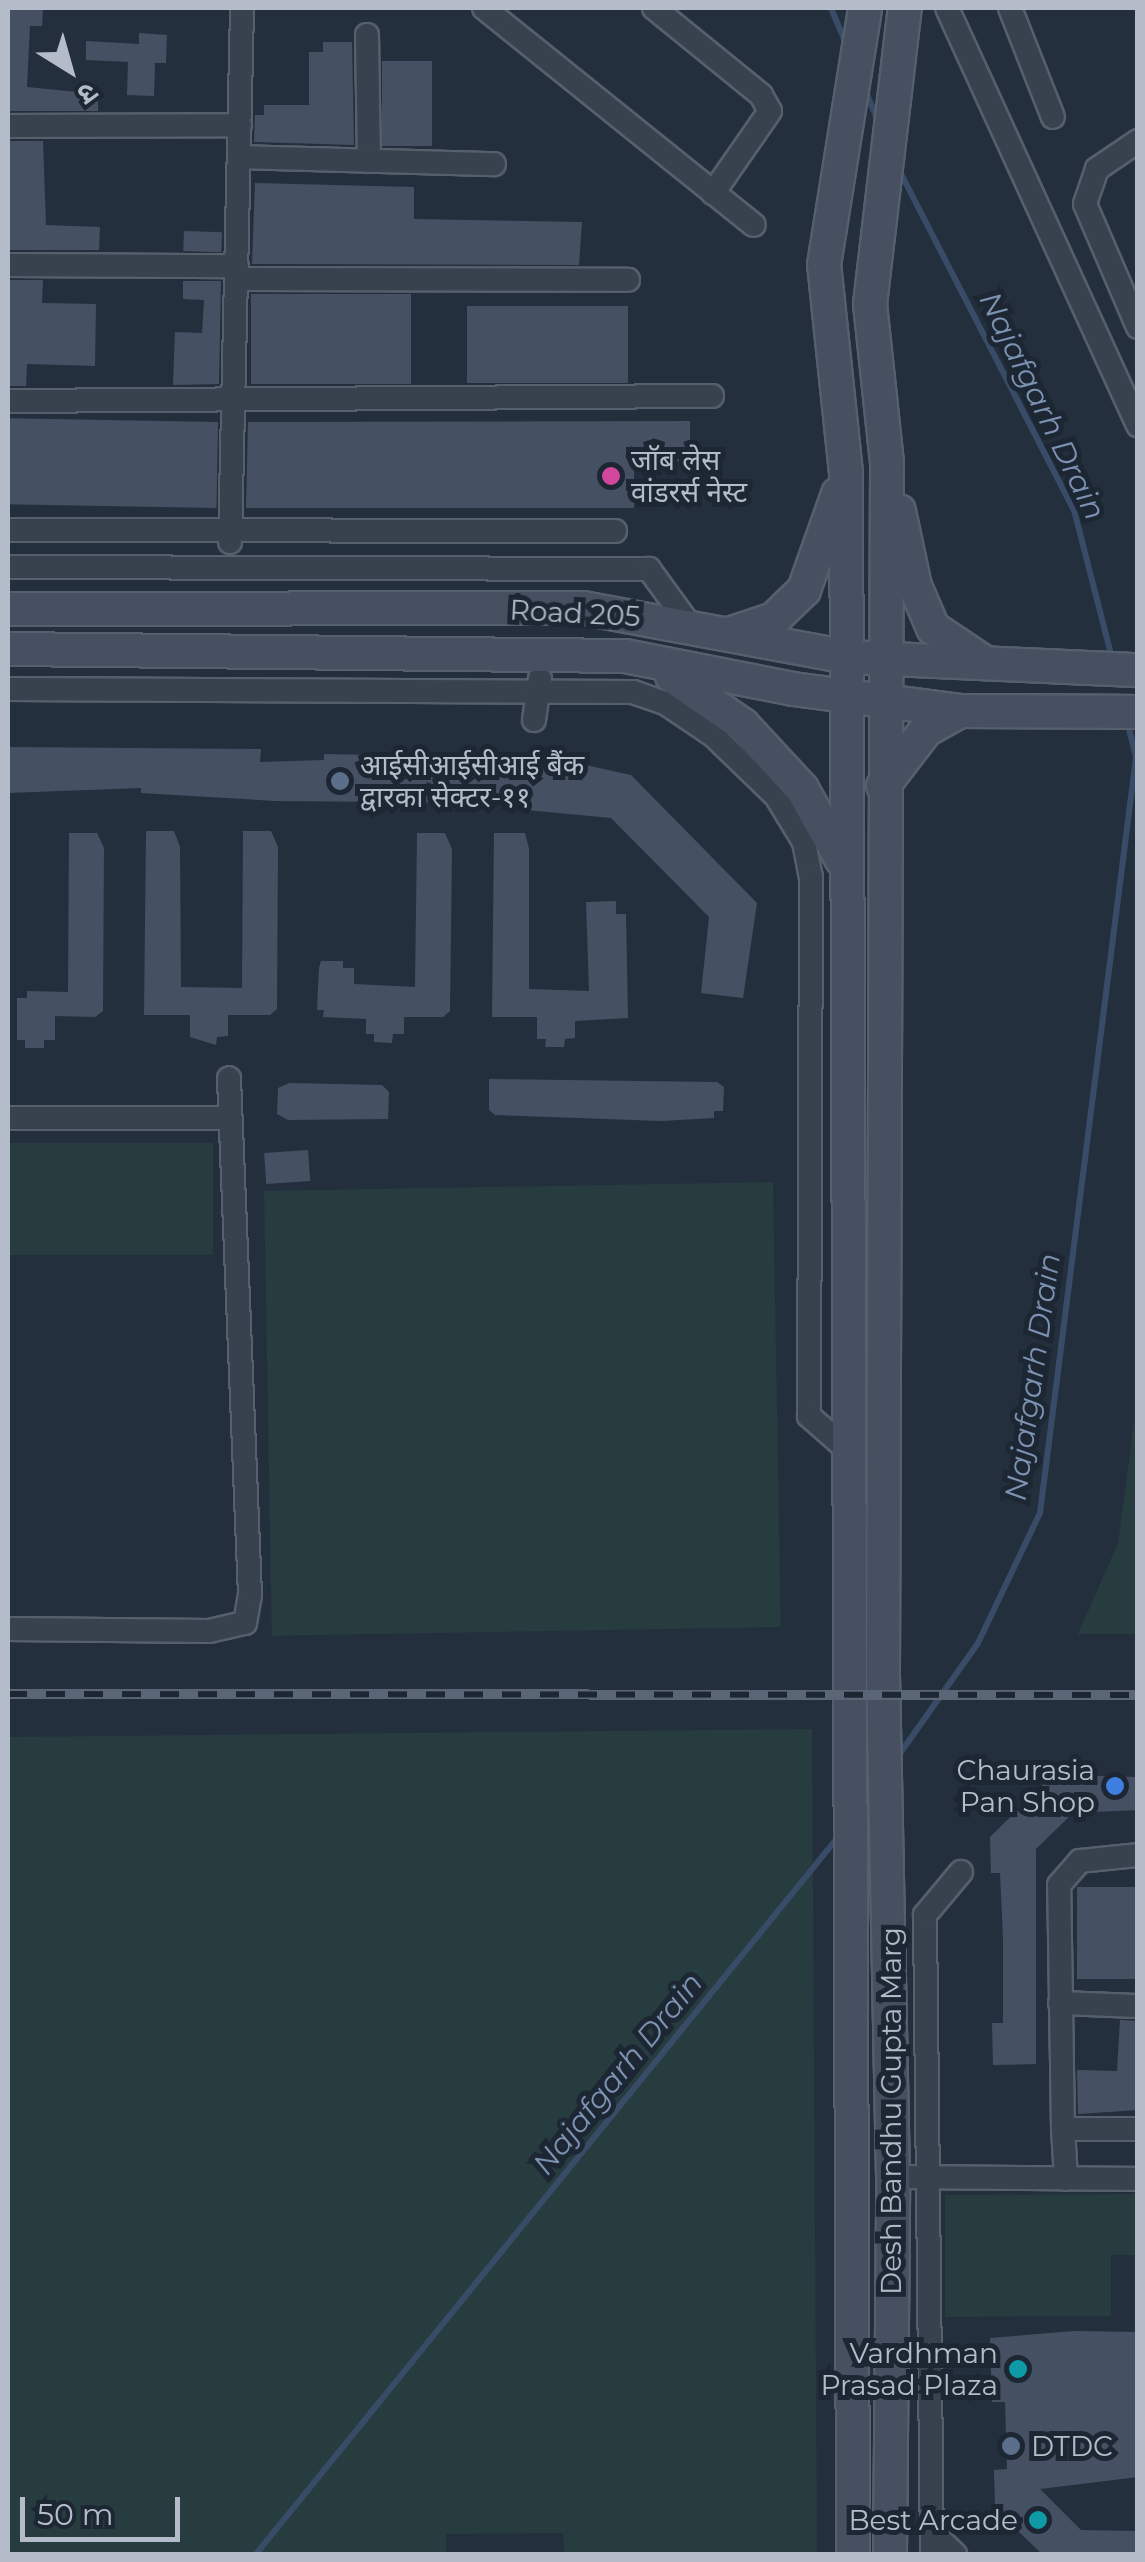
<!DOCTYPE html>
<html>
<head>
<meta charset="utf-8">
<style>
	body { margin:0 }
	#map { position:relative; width:1145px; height:2562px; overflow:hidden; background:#242f3e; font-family:Montserrat,"Noto Sans Devanagari",sans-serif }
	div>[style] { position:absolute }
	.green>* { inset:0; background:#263c3f; transform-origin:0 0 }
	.stream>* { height:6px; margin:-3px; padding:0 3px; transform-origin:3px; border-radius:3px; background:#394c67 }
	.building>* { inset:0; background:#455162; transform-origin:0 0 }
	.roads { filter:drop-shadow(2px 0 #565f6c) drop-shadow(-2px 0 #565f6c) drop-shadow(0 2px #565f6c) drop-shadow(0 -2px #565f6c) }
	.street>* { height:22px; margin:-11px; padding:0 11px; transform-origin:11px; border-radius:11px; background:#38414e }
	.secondary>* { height:32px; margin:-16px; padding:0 16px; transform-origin:16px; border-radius:16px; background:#465061 }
	.rail>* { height:10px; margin-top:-5px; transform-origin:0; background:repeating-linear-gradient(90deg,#1d2633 0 19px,#5a6575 0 38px); box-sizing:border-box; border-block:2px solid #5a6575 }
	.dots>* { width:28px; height:28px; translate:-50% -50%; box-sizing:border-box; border:5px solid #1d2633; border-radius:50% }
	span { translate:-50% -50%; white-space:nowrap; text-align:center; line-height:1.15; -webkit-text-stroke:10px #1d2633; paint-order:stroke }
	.poi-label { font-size:28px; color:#b4bcc9 }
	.left { translate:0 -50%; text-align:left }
	.right { translate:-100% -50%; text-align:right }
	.street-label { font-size:28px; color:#b4bcc9 }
	.water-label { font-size:30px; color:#7c92b1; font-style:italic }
	.frame { position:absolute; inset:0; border:10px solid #b4bcc9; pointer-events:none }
	.north { position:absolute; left:20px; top:20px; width:100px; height:100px; -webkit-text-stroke:8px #1d2633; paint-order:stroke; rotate:143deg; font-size:28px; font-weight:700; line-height:40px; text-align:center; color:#b4bcc9 }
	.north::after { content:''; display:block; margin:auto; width:35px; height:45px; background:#b4bcc9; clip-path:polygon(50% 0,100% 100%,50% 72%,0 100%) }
	.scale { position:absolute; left:20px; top:2497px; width:160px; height:45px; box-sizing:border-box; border:5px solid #b4bcc9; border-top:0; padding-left:12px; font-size:30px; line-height:35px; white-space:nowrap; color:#b4bcc9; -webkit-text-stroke:8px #1d2633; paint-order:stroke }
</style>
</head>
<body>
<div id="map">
	<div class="green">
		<i style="left:8px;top:1143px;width:205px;height:112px"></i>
		<i style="left:773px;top:1182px;width:445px;height:509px;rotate:89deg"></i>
		<i style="clip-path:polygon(1137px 1401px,1137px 1634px,1078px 1634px,1118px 1543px)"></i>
		<i style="clip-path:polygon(812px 1729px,817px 2554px,564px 2554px,563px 2533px,446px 2534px,446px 2554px,8px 2554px,8px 1737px)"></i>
		<i style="clip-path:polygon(1137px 2194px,1137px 2255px,1111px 2255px,1111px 2316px,945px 2317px,945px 2195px)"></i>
	</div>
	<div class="stream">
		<i style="left:831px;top:8px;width:41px;rotate:67.2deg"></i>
		<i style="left:865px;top:90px;width:33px;rotate:67deg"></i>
		<i style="left:898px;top:168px;width:385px;rotate:62.8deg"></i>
		<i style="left:1074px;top:510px;width:153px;rotate:75.6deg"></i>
		<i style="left:896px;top:1759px;width:142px;rotate:-54.7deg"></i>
		<i style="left:978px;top:1643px;width:144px;rotate:-64.5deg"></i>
		<i style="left:1040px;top:1513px;width:762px;rotate:-82.76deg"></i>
		<i style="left:1136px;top:757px;width:34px;rotate:-104deg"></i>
		<i style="left:256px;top:2554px;width:923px;rotate:-50.93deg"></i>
	</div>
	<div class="building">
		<i style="clip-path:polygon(8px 8px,43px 8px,42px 26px,30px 26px,27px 87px,98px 94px,98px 111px,9px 111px)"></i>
		<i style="clip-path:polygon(139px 33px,167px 35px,166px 63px,155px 63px,154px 96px,127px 95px,128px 62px,86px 60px,86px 41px,139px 44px)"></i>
		<i style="clip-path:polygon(323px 42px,352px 42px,354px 145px,254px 142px,255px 115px,264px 115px,264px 105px,309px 105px,309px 52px,323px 52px)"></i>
		<i style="left:382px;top:61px;width:50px;height:85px"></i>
		<i style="clip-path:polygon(8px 141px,43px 141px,46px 225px,100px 227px,99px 250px,8px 250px)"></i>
		<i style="clip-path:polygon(255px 183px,414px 187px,414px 219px,582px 222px,579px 265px,252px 264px)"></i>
		<i style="left:184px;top:231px;width:38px;height:20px;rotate:2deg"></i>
		<i style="clip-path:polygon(8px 280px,43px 280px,42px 303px,96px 304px,95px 366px,27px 364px,26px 386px,8px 386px)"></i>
		<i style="clip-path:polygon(183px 281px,221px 281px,219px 384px,173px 385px,175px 332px,202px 333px,204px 300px,183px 299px)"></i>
		<i style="left:251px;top:294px;width:160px;height:90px"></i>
		<i style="left:467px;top:306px;width:161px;height:77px"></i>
		<i style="clip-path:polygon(690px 421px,690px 462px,634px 462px,634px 508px,246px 508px,248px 422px)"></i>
		<i style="left:218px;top:422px;width:86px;height:210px;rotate:91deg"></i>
		<i style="clip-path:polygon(8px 747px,261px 749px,260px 762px,324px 760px,324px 754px,510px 758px,510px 769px,590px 766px,631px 775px,757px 903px,743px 998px,701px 993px,709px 917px,611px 818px,516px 809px,516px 803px,275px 801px,141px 793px,141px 788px,8px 793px)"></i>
		<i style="clip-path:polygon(146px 831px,174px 831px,180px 847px,181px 987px,242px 988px,243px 831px,271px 831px,278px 847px,277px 1009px,270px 1015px,228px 1015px,228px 1036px,217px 1037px,216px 1045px,190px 1037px,190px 1015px,144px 1015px)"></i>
		<i style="clip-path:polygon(69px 833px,97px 833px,104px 848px,103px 1011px,95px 1017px,55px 1016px,55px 1040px,44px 1040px,44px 1048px,25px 1048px,25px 1040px,17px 1040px,17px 998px,27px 998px,27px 991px,68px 992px)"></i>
		<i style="clip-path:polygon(417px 833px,445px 833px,452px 849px,450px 1011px,443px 1017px,404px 1017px,404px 1034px,393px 1034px,392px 1043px,374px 1042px,374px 1034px,366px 1034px,366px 1019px,323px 1017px,324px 1010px,317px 1010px,319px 968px,321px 961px,343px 961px,343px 968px,354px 968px,354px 984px,415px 987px)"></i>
		<i style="clip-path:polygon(494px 833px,525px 833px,529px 849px,529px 989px,589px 991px,586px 902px,616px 901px,616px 914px,626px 914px,628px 1018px,575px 1021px,575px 1038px,565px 1039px,564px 1047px,545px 1047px,546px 1039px,537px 1039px,537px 1017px,492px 1017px)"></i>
		<i style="clip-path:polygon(489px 1079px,717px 1082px,724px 1087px,723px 1111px,714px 1111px,714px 1118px,661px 1121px,495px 1115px,489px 1110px)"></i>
		<i style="clip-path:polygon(289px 1083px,382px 1085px,389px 1092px,388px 1119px,288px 1120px,277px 1114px,278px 1088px)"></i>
		<i style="left:308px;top:1150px;width:31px;height:44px;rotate:86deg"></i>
		<i style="clip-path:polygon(1096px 1768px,1097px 1776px,1138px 1777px,1138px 1810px,1073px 1813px,1036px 1849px,1036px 2064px,993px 2065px,992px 2023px,1003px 2023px,1003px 1938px,1000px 1873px,991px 1873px,990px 1837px,1059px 1769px)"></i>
		<i style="left:1077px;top:1887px;width:61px;height:92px"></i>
		<i style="clip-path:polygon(1120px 2020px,1138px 2021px,1138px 2110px,1078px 2114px,1077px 2070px,1117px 2071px)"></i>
		<i style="clip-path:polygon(1074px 2331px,1138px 2332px,1138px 2477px,1040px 2489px,1081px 2530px,1138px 2531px,1138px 2554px,1042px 2554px,995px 2509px,994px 2470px,1007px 2469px,1005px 2402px,992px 2402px,990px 2338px)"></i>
	</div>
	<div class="roads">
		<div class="street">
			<i style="left:484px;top:8px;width:346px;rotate:38.8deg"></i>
			<i style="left:654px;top:8px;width:138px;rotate:39.1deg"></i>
			<i style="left:761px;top:95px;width:18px;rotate:61deg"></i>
			<i style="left:770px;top:111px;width:100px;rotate:124.8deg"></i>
			<i style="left:947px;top:8px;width:459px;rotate:65.4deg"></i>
			<i style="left:1010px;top:8px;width:117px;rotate:68.5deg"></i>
			<i style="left:367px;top:35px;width:126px;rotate:89.1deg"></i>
			<i style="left:8px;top:126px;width:232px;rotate:-0.2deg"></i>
			<i style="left:1138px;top:141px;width:50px;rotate:145.7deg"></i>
			<i style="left:1097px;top:169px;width:37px;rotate:109deg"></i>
			<i style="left:1085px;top:204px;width:134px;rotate:66.7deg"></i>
			<i style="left:239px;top:157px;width:255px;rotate:1.6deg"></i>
			<i style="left:8px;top:265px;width:229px;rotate:0.3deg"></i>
			<i style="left:236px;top:279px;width:392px;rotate:0.1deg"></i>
			<i style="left:8px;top:401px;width:704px;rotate:-0.41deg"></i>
			<i style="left:8px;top:530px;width:607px;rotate:0.09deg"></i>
			<i style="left:230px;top:542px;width:534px;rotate:-88.71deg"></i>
			<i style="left:8px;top:567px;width:641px;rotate:0.18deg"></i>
			<i style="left:649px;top:569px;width:72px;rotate:54.1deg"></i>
			<i style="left:8px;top:689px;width:625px;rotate:0.28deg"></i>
			<i style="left:633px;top:692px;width:34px;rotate:19deg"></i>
			<i style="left:665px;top:703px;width:59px;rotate:34deg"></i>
			<i style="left:714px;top:736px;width:86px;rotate:44.1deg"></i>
			<i style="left:776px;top:796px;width:54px;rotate:58.7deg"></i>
			<i style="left:804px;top:842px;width:36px;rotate:79deg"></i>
			<i style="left:811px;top:877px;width:539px;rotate:90.21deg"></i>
			<i style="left:809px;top:1416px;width:53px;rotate:41.2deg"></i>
			<i style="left:534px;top:720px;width:42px;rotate:-81.9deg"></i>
			<i style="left:8px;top:1118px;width:221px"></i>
			<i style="left:8px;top:1629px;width:201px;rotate:0.6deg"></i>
			<i style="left:209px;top:1631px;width:37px;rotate:-13deg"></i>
			<i style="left:245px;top:1623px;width:28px;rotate:-80deg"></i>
			<i style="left:250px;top:1595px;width:517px;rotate:-92.33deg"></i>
			<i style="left:1060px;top:2003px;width:78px;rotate:2.2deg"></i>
			<i style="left:1063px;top:2129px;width:244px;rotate:-90.9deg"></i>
			<i style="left:1059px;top:1885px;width:32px;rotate:-49deg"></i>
			<i style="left:1080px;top:1861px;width:58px;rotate:-5.9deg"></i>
			<i style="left:911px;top:2177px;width:227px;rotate:0.5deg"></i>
			<i style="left:1066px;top:2179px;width:50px;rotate:-93.4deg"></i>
			<i style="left:1063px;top:2129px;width:75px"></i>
			<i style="left:932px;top:2532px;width:32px;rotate:44deg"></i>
			<i style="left:932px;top:2554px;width:639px;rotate:-90.63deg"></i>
			<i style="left:925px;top:1915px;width:56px;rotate:-50.1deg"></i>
		</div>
		<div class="secondary">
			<i style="left:899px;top:511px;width:77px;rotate:78deg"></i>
			<i style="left:915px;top:586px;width:46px;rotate:66.8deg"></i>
			<i style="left:933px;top:628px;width:63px;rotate:33.9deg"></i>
			<i style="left:8px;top:609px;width:575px;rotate:-0.1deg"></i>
			<i style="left:583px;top:608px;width:269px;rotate:10.5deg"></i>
			<i style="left:847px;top:657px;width:291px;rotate:2.6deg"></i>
			<i style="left:729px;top:634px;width:47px;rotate:-18.4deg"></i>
			<i style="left:774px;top:619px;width:42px;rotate:-44deg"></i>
			<i style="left:804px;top:590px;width:102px;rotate:-70.5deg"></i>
			<i style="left:8px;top:649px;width:617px;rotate:0.65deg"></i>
			<i style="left:625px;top:656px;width:171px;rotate:11.1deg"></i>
			<i style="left:793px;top:689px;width:168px;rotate:7.5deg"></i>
			<i style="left:960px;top:711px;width:178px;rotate:0.3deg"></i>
			<i style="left:672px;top:676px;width:86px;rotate:34.6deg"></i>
			<i style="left:743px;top:725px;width:87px;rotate:47.3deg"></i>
			<i style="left:802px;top:789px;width:81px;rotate:60.6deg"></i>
			<i style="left:883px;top:786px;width:71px;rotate:-52.5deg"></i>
			<i style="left:926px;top:730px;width:39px;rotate:-29deg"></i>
			<i style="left:853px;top:2554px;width:2081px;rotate:-90.19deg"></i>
			<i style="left:846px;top:473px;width:209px;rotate:-96deg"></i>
			<i style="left:824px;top:265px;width:260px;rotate:-80.9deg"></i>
			<i style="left:890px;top:2554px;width:377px;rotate:-89.5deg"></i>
			<i style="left:893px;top:2177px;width:504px;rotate:-91.14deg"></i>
			<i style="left:883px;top:1673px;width:1210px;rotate:-89.81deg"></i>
			<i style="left:887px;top:463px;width:160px;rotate:-96.1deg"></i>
			<i style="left:870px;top:304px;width:298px;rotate:-83.3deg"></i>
		</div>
	</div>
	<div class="rail">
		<i style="left:8px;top:1694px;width:1130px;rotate:0.05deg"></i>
	</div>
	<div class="dots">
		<i style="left:611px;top:476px;background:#d1479c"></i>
		<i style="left:340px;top:781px;background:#5c6f8a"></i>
		<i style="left:1115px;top:1786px;background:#3f7fe0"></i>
		<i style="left:1018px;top:2369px;background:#0f9aa8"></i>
		<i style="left:1011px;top:2446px;background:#5c6f8a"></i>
		<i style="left:1038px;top:2520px;background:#0f9aa8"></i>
	</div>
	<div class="poi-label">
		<span class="left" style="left:631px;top:476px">जॉब लेस<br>वांडरर्स नेस्ट</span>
		<span class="left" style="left:360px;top:781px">आईसीआईसीआई बैंक<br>द्वारका सेक्टर-११</span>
		<span class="right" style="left:1095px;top:1786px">Chaurasia<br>Pan Shop</span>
		<span class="right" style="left:998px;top:2369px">Vardhman<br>Prasad Plaza</span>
		<span class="left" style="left:1031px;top:2446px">DTDC</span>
		<span class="right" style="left:1018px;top:2520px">Best Arcade</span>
	</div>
	<div class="street-label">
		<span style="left:575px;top:613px;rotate:3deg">Road 205</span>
		<span style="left:891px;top:2111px;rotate:-90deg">Desh Bandhu Gupta Marg</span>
	</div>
	<div class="water-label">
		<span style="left:1042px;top:406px;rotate:64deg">Najafgarh Drain</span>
		<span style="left:1033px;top:1377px;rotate:-82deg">Najafgarh Drain</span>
		<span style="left:618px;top:2074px;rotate:-51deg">Najafgarh Drain</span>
	</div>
	<div class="frame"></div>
	<div class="north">उ</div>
	<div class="scale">50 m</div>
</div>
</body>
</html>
